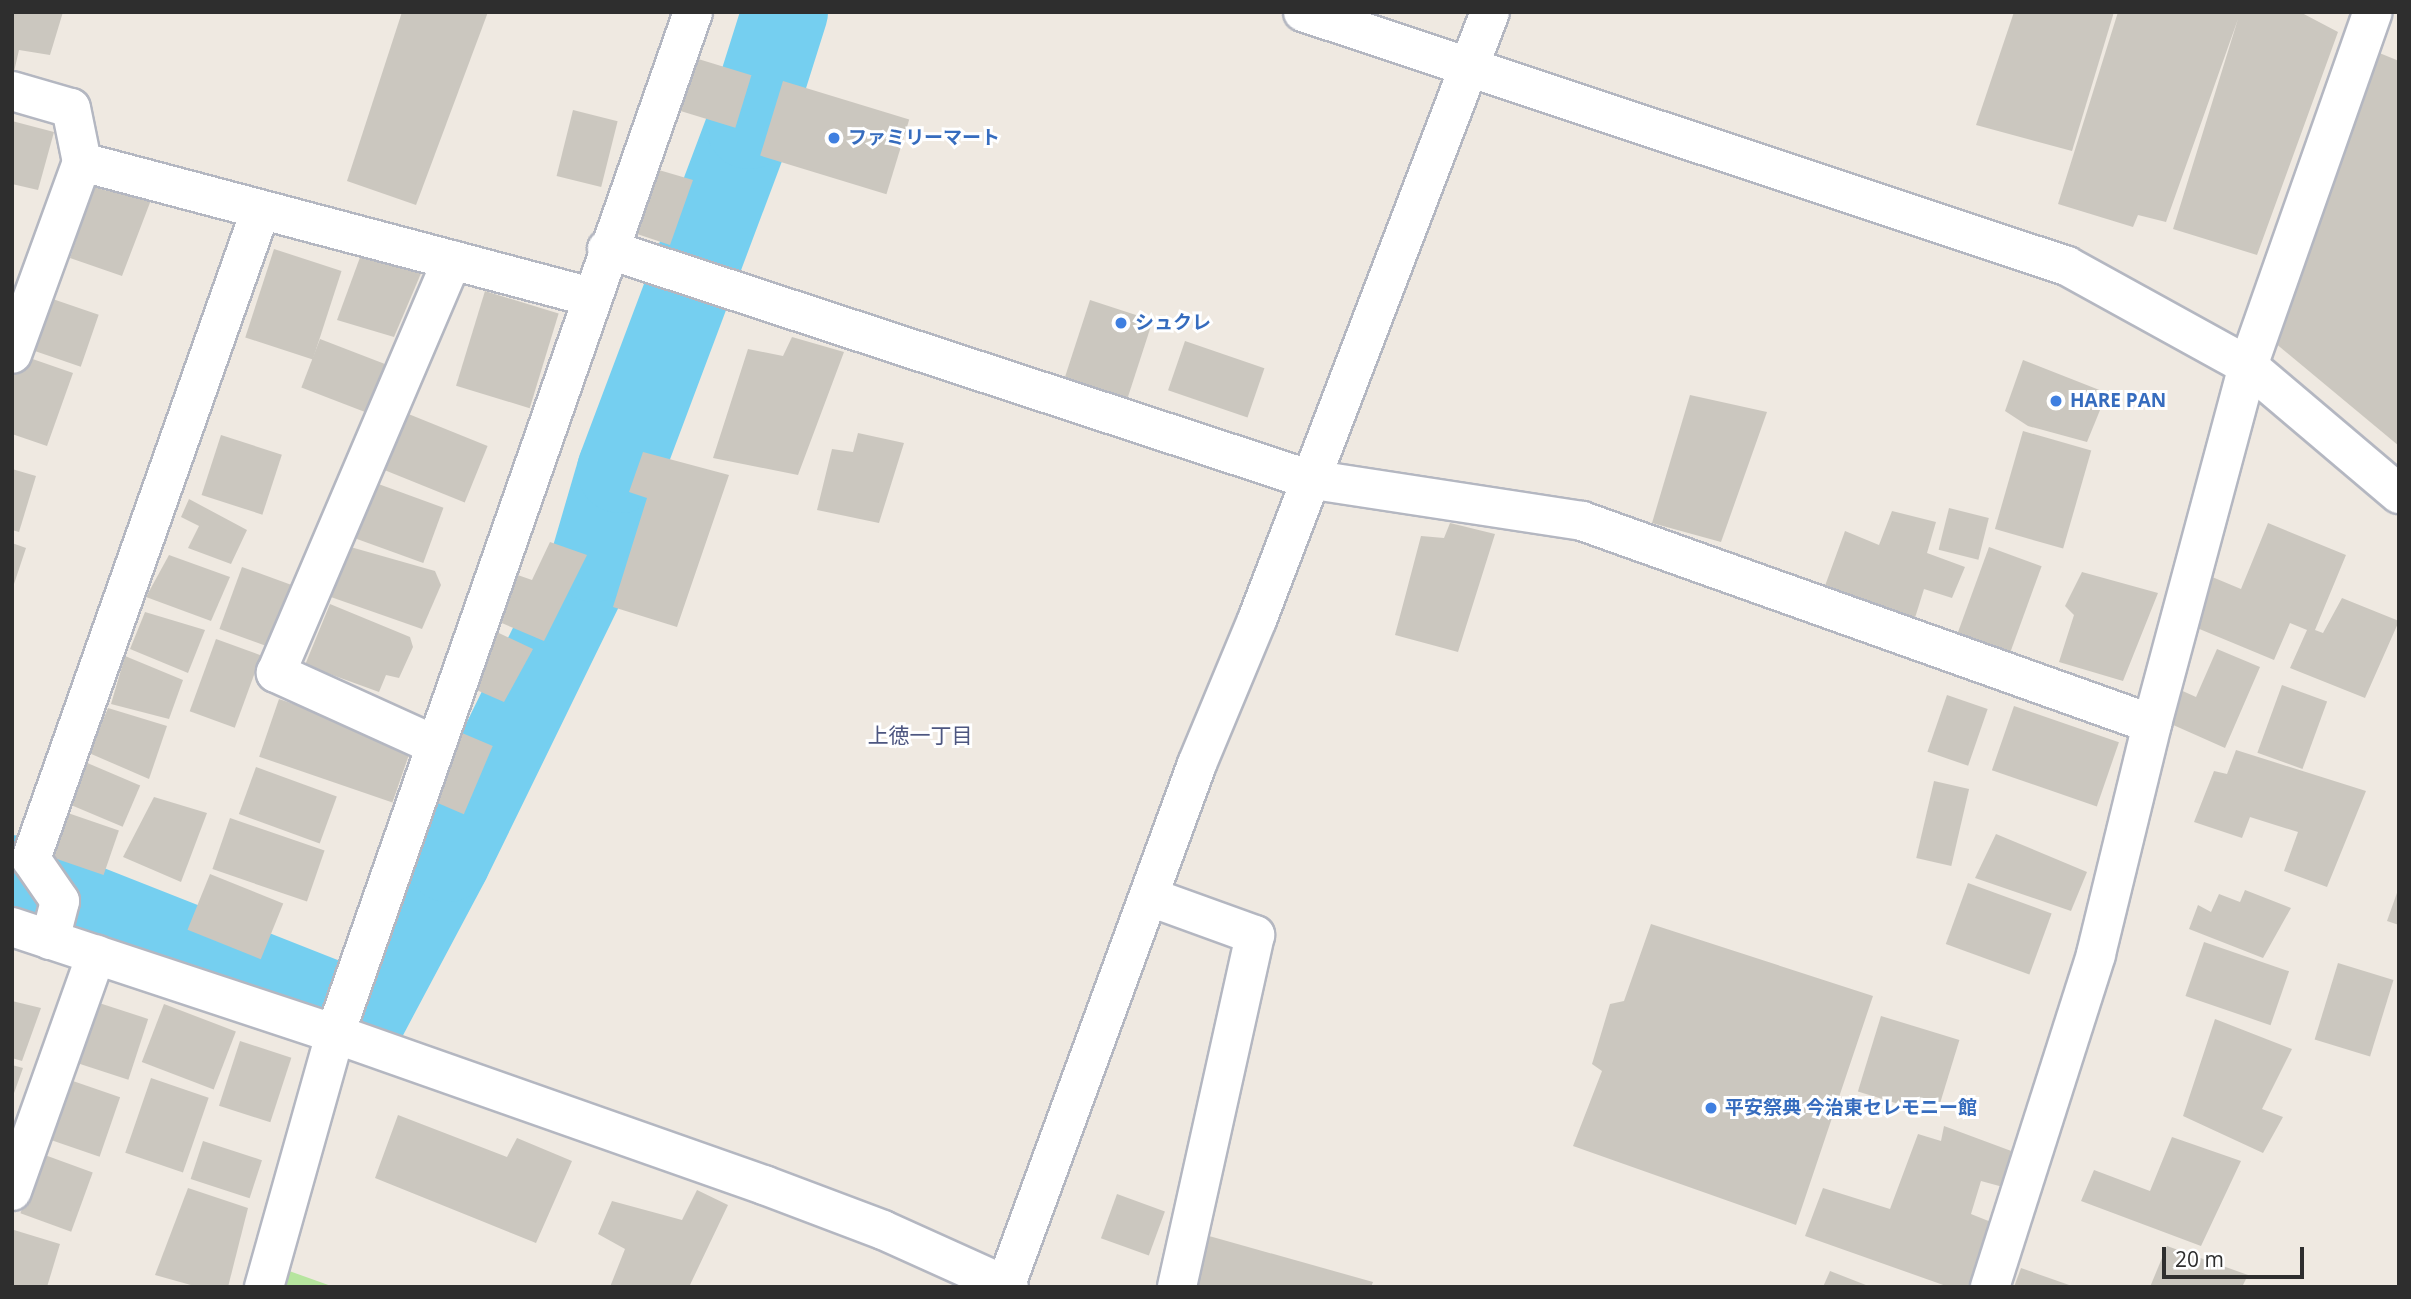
<!DOCTYPE html>
<html>
<head>
<meta charset="utf-8">
<style>
	body { margin:0 }
	#map { position:relative; width:2411px; height:1299px; overflow:hidden; background:#efe9e1; font-family:"Open Sans","Noto Sans JP",sans-serif }
	div>[style] { position:absolute }
	.green>* { inset:0; background:#b6e59e }
	.water>* { inset:0; background:#75cff0 }
	.river>* { height:86px; margin:-43px; padding:0 43px; transform-origin:43px; border-radius:43px; background:#75cff0 }
	.building>* { inset:0; background:#cbc7bf; transform-origin:0 0 }
	.roads { filter:drop-shadow(2px 0 #b4b7c1) drop-shadow(-2px 0 #b4b7c1) drop-shadow(0 2px #b4b7c1) drop-shadow(0 -2px #b4b7c1) }
	.minor>* { height:38px; margin:-19px; padding:0 19px; transform-origin:19px; border-radius:19px; background:#fff }
	.tertiary>* { height:38px; margin:-19px; padding:0 19px; transform-origin:19px; border-radius:19px; background:#fff }
	.dots>* { width:19px; height:19px; translate:-50% -50%; box-sizing:border-box; border:4px solid #fff; border-radius:50% }
	span { translate:-50% -50%; white-space:nowrap; text-align:center; line-height:1.15; -webkit-text-stroke:6px #fff; paint-order:stroke }
	.shop-label { font-size:19px; color:#366cbe; font-weight:700 }
	.left { translate:0 -50%; text-align:left }
	.neighbourhood-label { font-size:21px; color:#4d5680 }
	.frame { position:absolute; inset:0; border:14px solid #2e2e2e; pointer-events:none }
	.scale { position:absolute; left:2162px; top:1247px; width:142px; height:32px; box-sizing:border-box; border:4px solid #2e2e2e; border-top:0; padding-left:9px; font-size:21px; line-height:24px; white-space:nowrap; color:#2e2e2e; -webkit-text-stroke:5px #fff; paint-order:stroke }
</style>
</head>
<body>
<div id="map">
	<div class="green">
		<i style="clip-path:polygon(278px 1267px,334px 1287px,273px 1287px)"></i>
	</div>
	<div class="water">
		<i style="clip-path:polygon(12px 878px,86px 906px,337px 1006px,324px 1022px,12px 914px)"></i>
	</div>
	<div class="river">
		<i style="left:12px;top:878px;width:378px;rotate:21.5deg"></i>
		<i style="left:364px;top:1017px;width:179px;rotate:-62deg"></i>
		<i style="left:448px;top:859px;width:334px;rotate:-64deg"></i>
		<i style="left:594px;top:559px;width:93px;rotate:-73.7deg"></i>
		<i style="left:620px;top:470px;width:367px;rotate:-69.4deg"></i>
		<i style="left:749px;top:126px;width:120px;rotate:-72.5deg"></i>
	</div>
	<div class="building">
		<i style="clip-path:polygon(12px 12px,63px 12px,50px 55px,19px 50px,13px 76px)"></i>
		<i style="clip-path:polygon(402px 12px,488px 12px,416px 205px,347px 181px)"></i>
		<i style="clip-path:polygon(2014px 12px,2114px 12px,2072px 151px,1976px 125px)"></i>
		<i style="clip-path:polygon(2118px 12px,2300px 12px,2338px 32px,2257px 255px,2173px 229px,2238px 19px,2166px 222px,2138px 215px,2133px 227px,2058px 204px)"></i>
		<i style="clip-path:polygon(2377px 52px,2399px 61px,2399px 446px,2274px 342px)"></i>
		<i style="left:695px;top:58px;width:59px;height:55px;rotate:17deg"></i>
		<i style="left:783px;top:81px;width:132px;height:78px;rotate:17deg"></i>
		<i style="left:573px;top:110px;width:46px;height:68px;rotate:14deg"></i>
		<i style="clip-path:polygon(12px 121px,54px 132px,38px 190px,12px 184px)"></i>
		<i style="clip-path:polygon(652px 168px,693px 180px,670px 245px,625px 230px)"></i>
		<i style="clip-path:polygon(112px 185px,151px 200px,122px 276px,70px 258px,94px 187px,108px 191px)"></i>
		<i style="left:274px;top:249px;width:71px;height:93px;rotate:18deg"></i>
		<i style="clip-path:polygon(362px 252px,422px 271px,394px 337px,337px 320px)"></i>
		<i style="left:485px;top:291px;width:77px;height:99px;rotate:17deg"></i>
		<i style="left:41px;top:295px;width:61px;height:55px;rotate:19deg"></i>
		<i style="left:1090px;top:300px;width:66px;height:82px;rotate:18deg"></i>
		<i style="clip-path:polygon(792px 337px,844px 352px,798px 475px,713px 458px,748px 349px,783px 356px)"></i>
		<i style="left:320px;top:339px;width:73px;height:52px;rotate:21deg"></i>
		<i style="left:1185px;top:341px;width:84px;height:52px;rotate:19deg"></i>
		<i style="clip-path:polygon(21px 355px,73px 373px,47px 446px,12px 434px,12px 380px)"></i>
		<i style="clip-path:polygon(2023px 360px,2107px 393px,2087px 442px,2028px 426px,2005px 411px)"></i>
		<i style="clip-path:polygon(1690px 395px,1767px 412px,1721px 542px,1652px 523px)"></i>
		<i style="left:406px;top:413px;width:88px;height:61px;rotate:22deg"></i>
		<i style="left:2023px;top:431px;width:71px;height:102px;rotate:16deg"></i>
		<i style="clip-path:polygon(858px 433px,904px 443px,879px 523px,817px 510px,832px 449px,853px 452px)"></i>
		<i style="left:221px;top:435px;width:64px;height:63px;rotate:18deg"></i>
		<i style="clip-path:polygon(643px 452px,729px 475px,677px 627px,613px 607px,647px 498px,629px 492px)"></i>
		<i style="clip-path:polygon(12px 469px,36px 476px,19px 532px,12px 530px)"></i>
		<i style="left:373px;top:482px;width:75px;height:59px;rotate:20deg"></i>
		<i style="clip-path:polygon(189px 499px,247px 530px,231px 564px,188px 548px,199px 526px,181px 517px)"></i>
		<i style="left:1949px;top:508px;width:41px;height:43px;rotate:14deg"></i>
		<i style="clip-path:polygon(1892px 511px,1936px 522px,1927px 553px,1965px 567px,1952px 598px,1924px 589px,1914px 621px,1822px 594px,1845px 531px,1879px 545px)"></i>
		<i style="clip-path:polygon(1450px 523px,1495px 534px,1458px 652px,1395px 635px,1421px 536px,1444px 538px)"></i>
		<i style="clip-path:polygon(2268px 523px,2346px 555px,2315px 630px,2323px 633px,2342px 598px,2399px 621px,2365px 698px,2290px 668px,2307px 630px,2290px 623px,2274px 660px,2185px 623px,2205px 574px,2241px 589px)"></i>
		<i style="clip-path:polygon(550px 542px,587px 555px,544px 641px,490px 618px,512px 573px,532px 580px)"></i>
		<i style="clip-path:polygon(12px 543px,26px 548px,13px 587px,12px 587px)"></i>
		<i style="clip-path:polygon(347px 546px,435px 571px,441px 585px,422px 629px,328px 596px)"></i>
		<i style="left:1989px;top:547px;width:56px;height:91px;rotate:20deg"></i>
		<i style="clip-path:polygon(169px 555px,230px 577px,211px 621px,146px 597px)"></i>
		<i style="left:242px;top:567px;width:55px;height:66px;rotate:20deg"></i>
		<i style="clip-path:polygon(2082px 572px,2158px 593px,2123px 681px,2059px 662px,2074px 615px,2065px 606px)"></i>
		<i style="clip-path:polygon(330px 604px,410px 637px,413px 647px,399px 678px,386px 675px,379px 692px,305px 665px)"></i>
		<i style="clip-path:polygon(145px 612px,205px 630px,188px 673px,130px 649px)"></i>
		<i style="clip-path:polygon(486px 627px,533px 649px,504px 702px,465px 685px)"></i>
		<i style="left:216px;top:639px;width:48px;height:77px;rotate:20deg"></i>
		<i style="clip-path:polygon(2217px 649px,2260px 667px,2225px 748px,2162px 720px,2176px 688px,2196px 697px)"></i>
		<i style="clip-path:polygon(125px 656px,183px 680px,169px 719px,111px 704px)"></i>
		<i style="left:2282px;top:685px;width:48px;height:72px;rotate:20deg"></i>
		<i style="left:1947px;top:695px;width:43px;height:60px;rotate:19deg"></i>
		<i style="left:279px;top:699px;width:141px;height:61px;rotate:19deg"></i>
		<i style="left:2014px;top:706px;width:111px;height:68px;rotate:19deg"></i>
		<i style="clip-path:polygon(108px 708px,167px 726px,149px 779px,89px 753px)"></i>
		<i style="left:455px;top:730px;width:41px;height:74px;rotate:23deg"></i>
		<i style="clip-path:polygon(2236px 750px,2366px 791px,2327px 887px,2284px 871px,2298px 832px,2250px 817px,2242px 838px,2194px 822px,2214px 771px,2227px 774px)"></i>
		<i style="left:85px;top:762px;width:60px;height:45px;rotate:23deg"></i>
		<i style="left:256px;top:767px;width:86px;height:50px;rotate:20deg"></i>
		<i style="left:1934px;top:781px;width:36px;height:79px;rotate:13deg"></i>
		<i style="clip-path:polygon(154px 797px,207px 813px,181px 882px,123px 857px)"></i>
		<i style="left:65px;top:812px;width:57px;height:47px;rotate:19deg"></i>
		<i style="left:230px;top:818px;width:100px;height:54px;rotate:19deg"></i>
		<i style="clip-path:polygon(1996px 834px,2087px 872px,2071px 911px,1975px 878px)"></i>
		<i style="left:210px;top:874px;width:79px;height:60px;rotate:22deg"></i>
		<i style="left:1968px;top:883px;width:89px;height:65px;rotate:20deg"></i>
		<i style="clip-path:polygon(2245px 890px,2291px 908px,2263px 958px,2189px 929px,2198px 905px,2211px 912px,2219px 894px,2240px 902px)"></i>
		<i style="clip-path:polygon(2398px 890px,2399px 890px,2399px 925px,2387px 921px)"></i>
		<i style="clip-path:polygon(1651px 924px,1873px 996px,1796px 1225px,1573px 1146px,1602px 1071px,1592px 1064px,1610px 1004px,1624px 1001px)"></i>
		<i style="left:2204px;top:942px;width:90px;height:57px;rotate:19deg"></i>
		<i style="left:2338px;top:963px;width:58px;height:80px;rotate:17deg"></i>
		<i style="clip-path:polygon(12px 1001px,41px 1008px,22px 1061px,12px 1058px)"></i>
		<i style="left:93px;top:1001px;width:58px;height:64px;rotate:18deg"></i>
		<i style="left:164px;top:1004px;width:77px;height:62px;rotate:21deg"></i>
		<i style="left:1881px;top:1016px;width:82px;height:79px;rotate:17deg"></i>
		<i style="clip-path:polygon(2215px 1019px,2292px 1049px,2262px 1109px,2283px 1117px,2263px 1153px,2183px 1116px)"></i>
		<i style="left:240px;top:1041px;width:54px;height:68px;rotate:18deg"></i>
		<i style="clip-path:polygon(12px 1065px,23px 1068px,13px 1096px,12px 1096px)"></i>
		<i style="left:151px;top:1078px;width:61px;height:79px;rotate:19deg"></i>
		<i style="left:70px;top:1080px;width:53px;height:63px;rotate:19deg"></i>
		<i style="clip-path:polygon(398px 1115px,507px 1157px,517px 1138px,572px 1161px,536px 1243px,375px 1178px)"></i>
		<i style="clip-path:polygon(1944px 1126px,2014px 1152px,2003px 1187px,1981px 1181px,1971px 1214px,1991px 1222px,1969px 1287px,1949px 1287px,1805px 1236px,1823px 1188px,1890px 1209px,1918px 1134px,1941px 1141px)"></i>
		<i style="clip-path:polygon(2172px 1137px,2241px 1161px,2201px 1246px,2081px 1201px,2094px 1170px,2150px 1191px)"></i>
		<i style="left:203px;top:1141px;width:62px;height:40px;rotate:18deg"></i>
		<i style="left:42px;top:1154px;width:54px;height:63px;rotate:20deg"></i>
		<i style="clip-path:polygon(188px 1188px,248px 1208px,228px 1287px,198px 1287px,155px 1275px)"></i>
		<i style="clip-path:polygon(697px 1190px,728px 1205px,689px 1287px,610px 1287px,625px 1249px,598px 1234px,612px 1201px,682px 1220px)"></i>
		<i style="left:1117px;top:1194px;width:51px;height:47px;rotate:20deg"></i>
		<i style="clip-path:polygon(14px 1230px,60px 1244px,47px 1287px,12px 1287px)"></i>
		<i style="clip-path:polygon(1202px 1234px,1373px 1282px,1371px 1287px,1189px 1287px)"></i>
		<i style="clip-path:polygon(2167px 1246px,2248px 1275px,2242px 1287px,2150px 1287px)"></i>
		<i style="clip-path:polygon(2021px 1268px,2072px 1286px,2072px 1287px,2014px 1287px)"></i>
		<i style="clip-path:polygon(1830px 1271px,1871px 1287px,1823px 1287px)"></i>
	</div>
	<div class="roads">
		<div class="minor">
			<i style="left:12px;top:91px;width:61px;rotate:16.1deg"></i>
			<i style="left:71px;top:108px;width:55px;rotate:78.5deg"></i>
			<i style="left:82px;top:162px;width:204px;rotate:110deg"></i>
			<i style="left:82px;top:162px;width:527px;rotate:14.85deg"></i>
			<i style="left:607px;top:249px;width:738px;rotate:18.16deg"></i>
			<i style="left:1308px;top:479px;width:277px;rotate:8.7deg"></i>
			<i style="left:1582px;top:521px;width:605px;rotate:19.6deg"></i>
			<i style="left:435px;top:745px;width:175px;rotate:-155.6deg"></i>
			<i style="left:276px;top:673px;width:449px;rotate:-66.9deg"></i>
			<i style="left:1150px;top:897px;width:112px;rotate:19.9deg"></i>
			<i style="left:1255px;top:935px;width:361px;rotate:102.5deg"></i>
			<i style="left:12px;top:927px;width:340px;rotate:18.3deg"></i>
			<i style="left:335px;top:1034px;width:455px;rotate:19.4deg"></i>
			<i style="left:764px;top:1185px;width:127px;rotate:20.7deg"></i>
			<i style="left:883px;top:1230px;width:138px;rotate:24.3deg"></i>
			<i style="left:50px;top:940px;width:40px;rotate:-75.6deg"></i>
			<i style="left:60px;top:901px;width:51px;rotate:-124.6deg"></i>
			<i style="left:31px;top:859px;width:689px;rotate:-70.51deg"></i>
			<i style="left:12px;top:1191px;width:251px;rotate:-70.4deg"></i>
			<i style="left:264px;top:1287px;width:263px;rotate:-74.3deg"></i>
			<i style="left:335px;top:1034px;width:1083px;rotate:-70.69deg"></i>
			<i style="left:1990px;top:1287px;width:349px;rotate:-72.3deg"></i>
			<i style="left:2096px;top:954px;width:237px;rotate:-76.3deg"></i>
			<i style="left:2152px;top:724px;width:371px;rotate:-75deg"></i>
			<i style="left:2248px;top:366px;width:375px;rotate:-70.6deg"></i>
		</div>
		<div class="tertiary">
			<i style="left:1303px;top:12px;width:805px;rotate:18.39deg"></i>
			<i style="left:2067px;top:266px;width:207px;rotate:28.9deg"></i>
			<i style="left:2248px;top:366px;width:198px;rotate:40.3deg"></i>
			<i style="left:1005px;top:1287px;width:557px;rotate:-69.84deg"></i>
			<i style="left:1197px;top:764px;width:156px;rotate:-67.4deg"></i>
			<i style="left:1257px;top:620px;width:651px;rotate:-69.03deg"></i>
		</div>
	</div>
	<div class="dots">
		<i style="left:834px;top:138px;background:#3f7fe0"></i>
		<i style="left:1121px;top:323px;background:#3f7fe0"></i>
		<i style="left:2056px;top:401px;background:#3f7fe0"></i>
		<i style="left:1711px;top:1108px;background:#3f7fe0"></i>
	</div>
	<div class="shop-label">
		<span class="left" style="left:848px;top:138px">ファミリーマート</span>
		<span class="left" style="left:1135px;top:323px">シュクレ</span>
		<span class="left" style="left:2070px;top:401px">HARE PAN</span>
		<span class="left" style="left:1725px;top:1108px">平安祭典 今治東セレモニー館</span>
	</div>
	<div class="neighbourhood-label">
		<span style="left:920px;top:735px">上徳一丁目</span>
	</div>
	<div class="frame"></div>
	<div class="scale">20 m</div>
</div>
</body>
</html>
